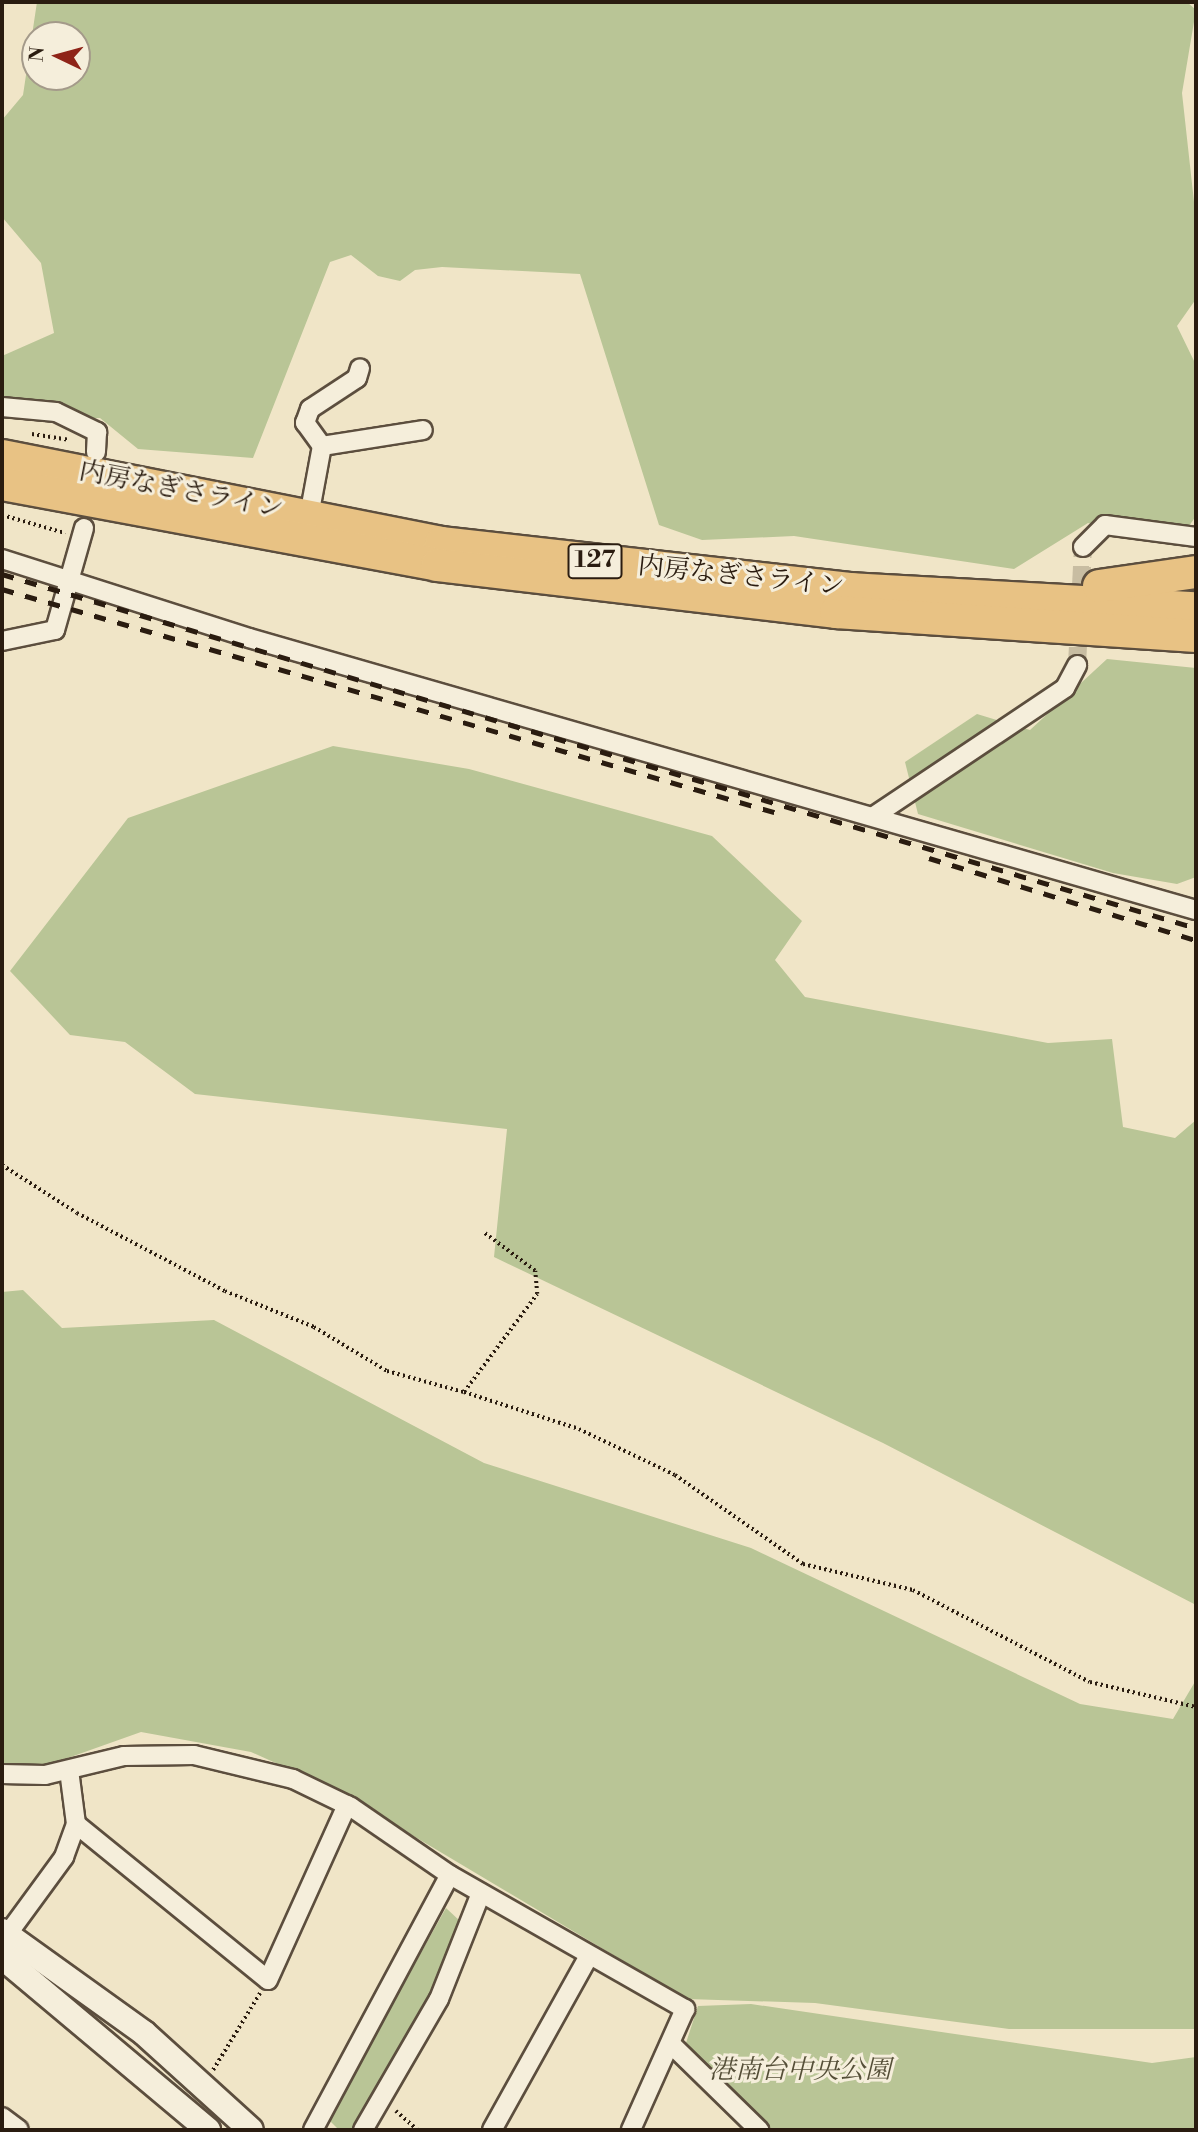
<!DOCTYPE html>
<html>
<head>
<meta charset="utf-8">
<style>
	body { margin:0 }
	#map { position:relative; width:1198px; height:2132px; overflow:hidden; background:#f0e5c7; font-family:"Libre Bodoni","Noto Serif JP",serif }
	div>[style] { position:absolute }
	.green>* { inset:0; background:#b9c596 }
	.street-tunnel>* { height:18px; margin-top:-9px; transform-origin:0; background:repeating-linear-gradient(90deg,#c8bda2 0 18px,transparent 0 27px) }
	.path>* { height:3.5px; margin-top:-1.75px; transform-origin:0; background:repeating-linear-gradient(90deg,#2a1c10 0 2px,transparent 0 5.5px) }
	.roads { filter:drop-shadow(2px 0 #5c4e3e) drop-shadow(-2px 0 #5c4e3e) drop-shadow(0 2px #5c4e3e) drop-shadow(0 -2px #5c4e3e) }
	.street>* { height:18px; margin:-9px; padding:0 9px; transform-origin:9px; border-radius:9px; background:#f5eedb }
	.secondary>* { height:24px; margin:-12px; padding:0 12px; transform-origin:12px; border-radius:12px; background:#f5eedb }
	.highway>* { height:32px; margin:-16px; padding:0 16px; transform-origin:16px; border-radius:16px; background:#e8c284 }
	.rail>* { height:5px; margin-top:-2.5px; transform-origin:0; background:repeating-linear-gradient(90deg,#2a1c10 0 12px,transparent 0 24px) }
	span { translate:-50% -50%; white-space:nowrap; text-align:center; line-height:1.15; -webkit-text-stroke:6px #f5eedb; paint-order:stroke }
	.shield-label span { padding:2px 5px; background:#f5eedb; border:2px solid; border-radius:5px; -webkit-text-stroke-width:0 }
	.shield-label { font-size:24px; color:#2a1c10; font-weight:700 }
	.street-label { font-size:26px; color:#2a1c10 }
	.park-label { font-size:26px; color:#554f38; font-style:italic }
	.frame { position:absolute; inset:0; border:4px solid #2a1c10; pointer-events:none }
	.north { position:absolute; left:21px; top:21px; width:70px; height:70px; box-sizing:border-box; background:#f5eedb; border:2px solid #a49a8a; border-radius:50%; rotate:275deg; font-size:19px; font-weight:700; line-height:28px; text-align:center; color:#2a1c10 }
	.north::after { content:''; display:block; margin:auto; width:24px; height:32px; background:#8f2418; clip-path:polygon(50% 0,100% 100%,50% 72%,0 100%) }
</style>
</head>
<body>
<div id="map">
	<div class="green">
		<i style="clip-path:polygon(evenodd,37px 2px,1187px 2px,1196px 10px,1182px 93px,1196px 220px,1196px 299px,1177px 326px,1196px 365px,1196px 516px,1175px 546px,1088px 523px,1014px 569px,794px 536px,702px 540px,659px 525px,580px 274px,442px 267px,415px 270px,400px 281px,378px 276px,351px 255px,330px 262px,253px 458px,138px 449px,100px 418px,2px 419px,2px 356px,54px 333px,41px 263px,2px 217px,2px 120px,23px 95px,37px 2px,35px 35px,77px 35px,77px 77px,35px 77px,35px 35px)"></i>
		<i style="clip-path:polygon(1107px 659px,1196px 668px,1196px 877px,1177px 884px,1113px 873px,918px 814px,905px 762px,977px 714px,1030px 730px)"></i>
		<i style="clip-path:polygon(333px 746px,469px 769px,712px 836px,802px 921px,775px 960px,805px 997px,1048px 1043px,1112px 1039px,1123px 1127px,1175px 1138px,1196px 1120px,1196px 1605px,883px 1443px,494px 1257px,507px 1129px,195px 1094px,125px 1042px,70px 1035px,10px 971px,128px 818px)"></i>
		<i style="clip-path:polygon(23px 1290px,62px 1328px,214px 1320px,484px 1463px,751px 1548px,1080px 1704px,1173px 1719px,1196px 1680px,1196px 2029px,1009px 2029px,815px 2003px,687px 1999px,338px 1791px,251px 1752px,141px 1732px,20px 1775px,2px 1766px,2px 1292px)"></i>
		<i style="clip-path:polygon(446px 1908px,461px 1922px,428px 1999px,352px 2130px,339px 2130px,328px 2119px)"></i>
		<i style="clip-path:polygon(751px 2004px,1152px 2063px,1196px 2057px,1196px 2130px,772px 2130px,685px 2046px,698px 2006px)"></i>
	</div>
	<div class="street-tunnel">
		<i style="left:1077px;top:665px;width:118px;rotate:-87.1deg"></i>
	</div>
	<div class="path">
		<i style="left:32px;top:434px;width:37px;rotate:9deg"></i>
		<i style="left:2px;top:515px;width:66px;rotate:15.9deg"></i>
		<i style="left:2px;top:1165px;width:89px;rotate:32.6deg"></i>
		<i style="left:77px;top:1213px;width:167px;rotate:27.8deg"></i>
		<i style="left:225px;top:1291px;width:96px;rotate:22deg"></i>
		<i style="left:314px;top:1327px;width:85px;rotate:31.1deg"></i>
		<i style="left:387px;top:1371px;width:80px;rotate:15.3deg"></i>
		<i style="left:464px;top:1392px;width:122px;rotate:-53.3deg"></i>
		<i style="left:537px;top:1294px;width:23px;rotate:-95deg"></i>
		<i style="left:535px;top:1271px;width:64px;rotate:-143.3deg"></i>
		<i style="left:464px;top:1392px;width:121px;rotate:17.8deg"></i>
		<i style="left:579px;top:1429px;width:106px;rotate:25.6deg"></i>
		<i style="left:675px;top:1475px;width:156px;rotate:34.8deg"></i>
		<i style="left:803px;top:1564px;width:113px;rotate:13.3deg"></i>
		<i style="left:913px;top:1590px;width:199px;rotate:27.5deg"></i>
		<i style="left:1090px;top:1682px;width:109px;rotate:13.3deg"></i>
		<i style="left:213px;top:2070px;width:90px;rotate:-58.6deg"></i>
		<i style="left:396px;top:2111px;width:29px;rotate:41deg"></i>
	</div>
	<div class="roads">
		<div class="street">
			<i style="left:2px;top:407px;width:54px;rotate:5.3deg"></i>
			<i style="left:56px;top:412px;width:46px;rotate:26deg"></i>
			<i style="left:97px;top:432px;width:20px;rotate:93deg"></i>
			<i style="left:322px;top:446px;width:102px;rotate:-9deg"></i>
			<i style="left:309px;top:516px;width:71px;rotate:-79.5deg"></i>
			<i style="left:322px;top:446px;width:29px;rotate:-126deg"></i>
			<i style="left:305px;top:423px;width:15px;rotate:-70deg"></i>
			<i style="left:310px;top:409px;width:56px;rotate:-33.4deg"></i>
			<i style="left:357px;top:378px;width:10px;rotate:-73deg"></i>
			<i style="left:1083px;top:547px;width:31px;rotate:-45deg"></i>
			<i style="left:1105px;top:525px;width:92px;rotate:7.5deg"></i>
			<i style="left:2px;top:559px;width:259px;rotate:17.7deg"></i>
			<i style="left:249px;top:638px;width:985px;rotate:16.03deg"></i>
			<i style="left:2px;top:641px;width:54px;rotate:-11.7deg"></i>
			<i style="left:55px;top:630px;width:106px;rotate:-74.1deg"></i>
			<i style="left:874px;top:816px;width:230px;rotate:-33.8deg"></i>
			<i style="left:1065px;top:688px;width:26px;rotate:-62deg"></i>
			<i style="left:2px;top:1774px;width:43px;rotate:1.3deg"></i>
			<i style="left:45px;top:1775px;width:81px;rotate:-13.5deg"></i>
			<i style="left:124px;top:1756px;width:70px;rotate:-0.8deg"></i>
			<i style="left:194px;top:1755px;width:102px;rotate:13.6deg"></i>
			<i style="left:293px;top:1779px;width:64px;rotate:25.8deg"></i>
			<i style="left:351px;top:1807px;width:120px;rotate:34.5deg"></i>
			<i style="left:450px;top:1875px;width:271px;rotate:29.7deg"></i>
			<i style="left:685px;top:2009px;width:133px;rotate:114.1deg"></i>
			<i style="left:76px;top:1824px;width:247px;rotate:39.1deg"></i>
			<i style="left:268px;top:1980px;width:192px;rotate:-65.7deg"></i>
			<i style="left:7px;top:1935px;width:97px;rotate:-53.8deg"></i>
			<i style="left:64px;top:1857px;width:35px;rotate:-70deg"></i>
			<i style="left:76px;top:1824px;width:54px;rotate:-97.4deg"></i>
			<i style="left:672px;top:2045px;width:122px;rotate:44.3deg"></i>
			<i style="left:2px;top:2117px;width:21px;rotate:37deg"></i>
			<i style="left:313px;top:2130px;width:289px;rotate:-61.8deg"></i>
			<i style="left:363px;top:2130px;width:151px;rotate:-59.9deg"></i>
			<i style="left:439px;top:1999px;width:114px;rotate:-68.4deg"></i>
			<i style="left:492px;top:2130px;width:199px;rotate:-60.9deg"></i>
		</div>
		<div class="secondary">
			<i style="left:2px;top:1931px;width:175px;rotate:35.7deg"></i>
			<i style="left:144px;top:2033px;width:144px;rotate:42.2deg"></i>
			<i style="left:2px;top:1957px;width:269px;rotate:40deg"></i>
		</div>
		<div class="highway">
			<i style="left:2px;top:456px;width:448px;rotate:11.2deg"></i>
			<i style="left:441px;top:543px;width:413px;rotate:6.4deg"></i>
			<i style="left:851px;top:589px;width:346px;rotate:3.2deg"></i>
			<i style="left:2px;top:484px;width:442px;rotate:10.5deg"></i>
			<i style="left:437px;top:565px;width:402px;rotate:6.7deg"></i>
			<i style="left:836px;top:612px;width:361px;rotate:3.8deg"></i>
			<i style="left:1099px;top:586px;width:98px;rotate:-8.2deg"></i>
		</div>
	</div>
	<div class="rail">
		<i style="left:2px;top:574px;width:1245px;rotate:16.51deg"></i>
		<i style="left:2px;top:589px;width:804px;rotate:16.11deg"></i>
		<i style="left:929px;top:858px;width:279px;rotate:17.1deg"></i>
	</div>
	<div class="shield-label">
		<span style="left:595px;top:561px">127</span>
	</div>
	<div class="street-label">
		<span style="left:181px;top:491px;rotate:11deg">内房なぎさライン</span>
		<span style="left:741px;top:577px;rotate:6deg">内房なぎさライン</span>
	</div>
	<div class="park-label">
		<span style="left:800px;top:2071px">港南台中央公園</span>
	</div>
	<div class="frame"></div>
	<div class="north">N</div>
</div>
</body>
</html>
